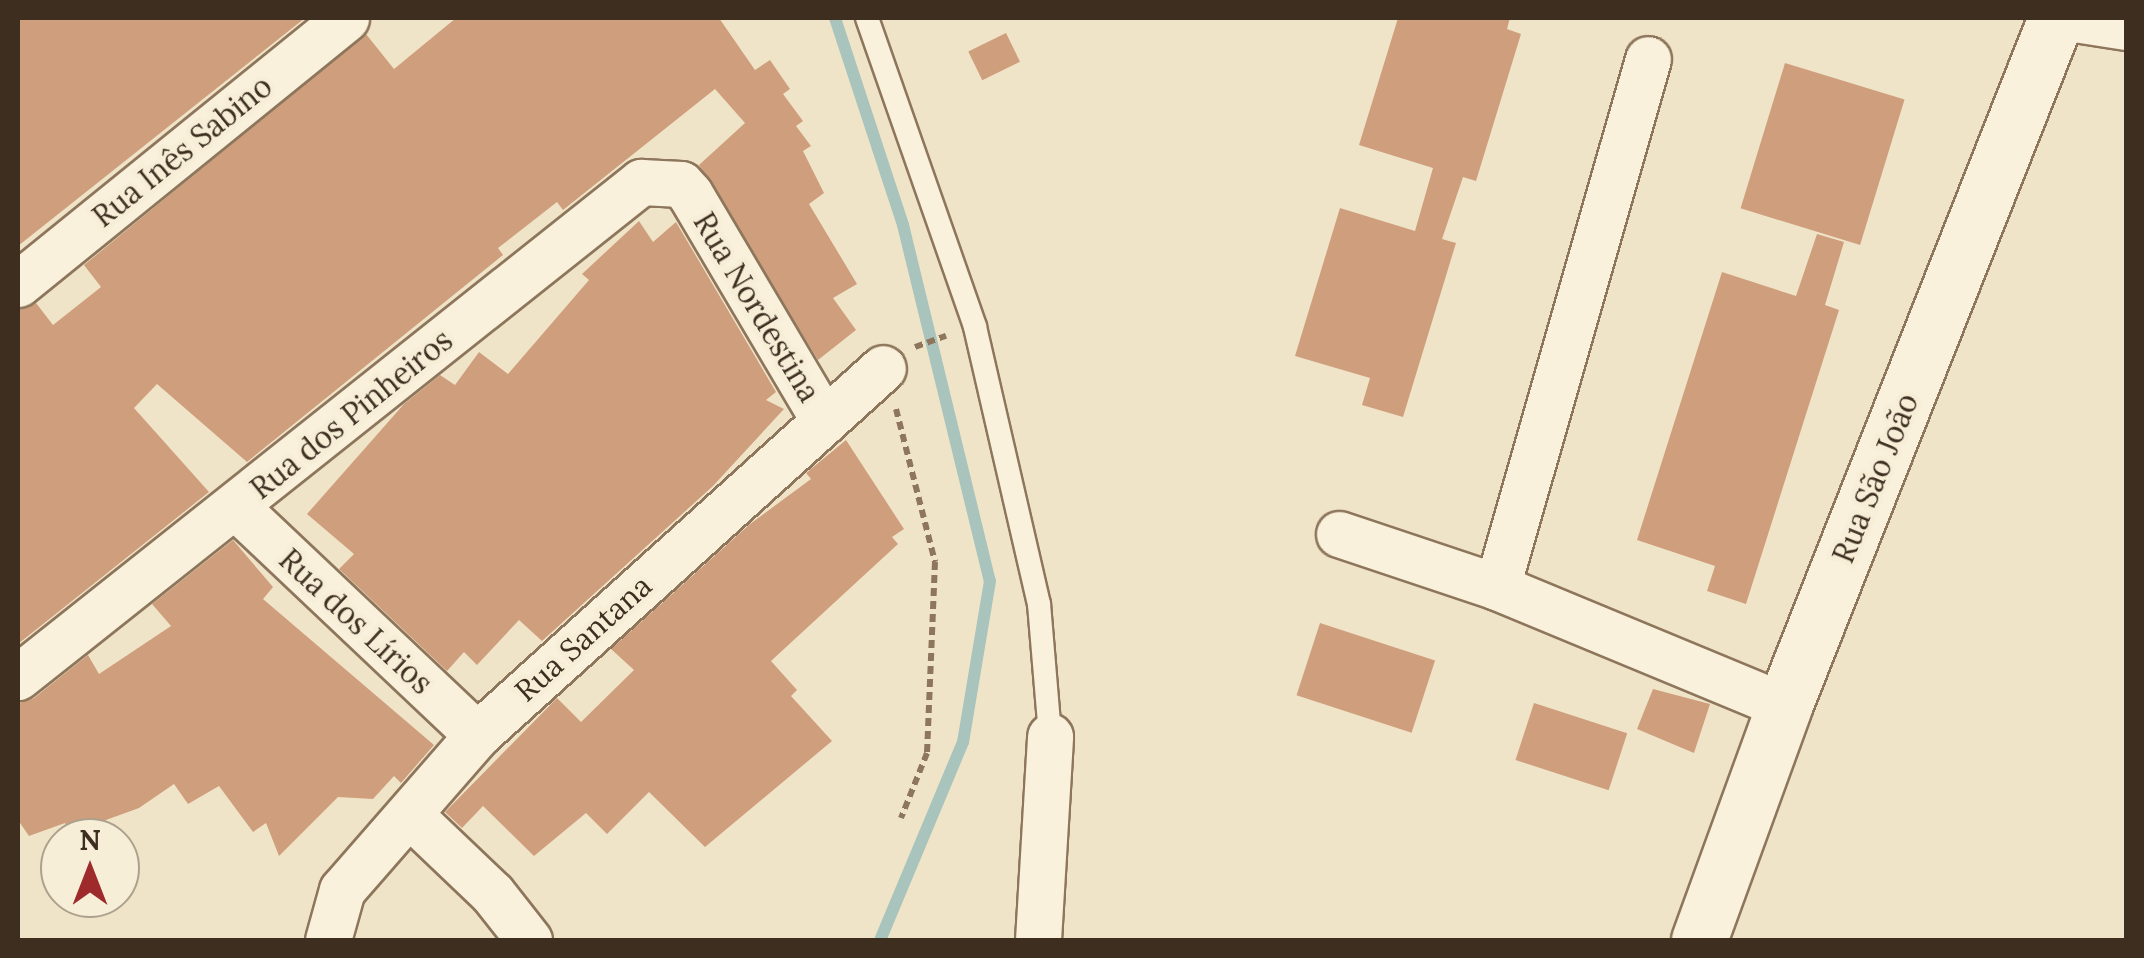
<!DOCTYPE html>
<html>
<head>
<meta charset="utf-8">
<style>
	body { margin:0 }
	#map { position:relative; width:2144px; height:958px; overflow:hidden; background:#f0e4c8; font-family:Lora,serif }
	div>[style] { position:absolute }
	.stream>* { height:12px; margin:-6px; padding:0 6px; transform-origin:6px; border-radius:6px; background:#a9c4bc }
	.building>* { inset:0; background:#cf9f7d; transform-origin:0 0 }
	.path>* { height:6px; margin-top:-3px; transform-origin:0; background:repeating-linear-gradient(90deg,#8d765c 0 8px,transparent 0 13px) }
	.roads { filter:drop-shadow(2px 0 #8d765c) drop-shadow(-2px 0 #8d765c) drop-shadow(0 2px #8d765c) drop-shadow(0 -2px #8d765c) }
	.service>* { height:22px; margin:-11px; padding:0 11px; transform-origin:11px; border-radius:11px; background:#faf1dc }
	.minor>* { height:45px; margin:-22.5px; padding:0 22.5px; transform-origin:22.5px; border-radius:22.5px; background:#faf1dc }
	.tertiary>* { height:55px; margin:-27.5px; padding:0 27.5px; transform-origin:27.5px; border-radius:27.5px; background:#faf1dc }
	span { translate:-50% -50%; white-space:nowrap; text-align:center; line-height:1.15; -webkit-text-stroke:9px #f7eed8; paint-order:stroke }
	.street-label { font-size:30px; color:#3d2e20 }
	.frame { position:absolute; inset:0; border:20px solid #3d2e20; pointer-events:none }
	.north { position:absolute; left:40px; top:818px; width:100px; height:100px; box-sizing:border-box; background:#f7eed8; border:2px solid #ada18e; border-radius:50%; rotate:0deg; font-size:28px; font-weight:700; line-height:40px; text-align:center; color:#3d2e20 }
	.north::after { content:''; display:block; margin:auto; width:35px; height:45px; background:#9e2a2b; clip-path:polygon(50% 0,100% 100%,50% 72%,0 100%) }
</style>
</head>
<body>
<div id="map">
	<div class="stream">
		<i style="left:835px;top:18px;width:218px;rotate:71.8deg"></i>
		<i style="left:903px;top:225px;width:366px;rotate:76.3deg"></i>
		<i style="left:990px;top:581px;width:163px;rotate:99.5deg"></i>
		<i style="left:963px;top:742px;width:215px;rotate:112.7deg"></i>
	</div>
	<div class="building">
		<i style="clip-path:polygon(18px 18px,305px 18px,18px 246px)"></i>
		<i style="clip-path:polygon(456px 18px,719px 18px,755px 70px,770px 60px,790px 89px,783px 94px,803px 121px,796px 126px,811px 146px,803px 151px,824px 193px,809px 204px,857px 284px,833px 298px,856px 330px,818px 360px,699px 165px,745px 123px,715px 89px,563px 210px,557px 202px,498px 248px,503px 255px,247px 462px,157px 384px,134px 408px,209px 492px,18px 644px,18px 310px,36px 303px,53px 325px,101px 287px,84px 265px,366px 34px,394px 69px)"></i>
		<i style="clip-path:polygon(1398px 18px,1510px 18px,1507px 29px,1521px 34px,1476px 181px,1463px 177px,1442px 239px,1456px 243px,1403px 417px,1362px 405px,1370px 378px,1295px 356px,1340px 208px,1415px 231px,1433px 168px,1359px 145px)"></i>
		<i style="left:1006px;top:33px;width:32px;height:42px;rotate:64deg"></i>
		<i style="left:1785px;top:63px;width:125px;height:152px;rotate:17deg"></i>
		<i style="clip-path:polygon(639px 221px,653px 242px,676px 222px,776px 392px,766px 400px,784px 409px,713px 486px,542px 641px,519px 620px,477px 665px,464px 652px,447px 671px,339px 569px,354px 554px,307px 514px,404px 404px,440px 375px,455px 385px,479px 352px,508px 374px,589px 280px,582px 274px)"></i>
		<i style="clip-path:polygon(1817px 234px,1844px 242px,1825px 305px,1839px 310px,1746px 604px,1707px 591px,1715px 566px,1637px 540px,1722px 272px,1796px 296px)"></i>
		<i style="clip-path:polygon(846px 440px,904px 529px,892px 537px,898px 544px,771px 661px,797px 690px,791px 696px,832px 741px,705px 847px,649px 792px,607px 834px,586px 813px,534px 856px,483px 806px,462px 828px,445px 812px,557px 698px,581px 722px,634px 670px,611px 649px,750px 524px,811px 479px,806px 473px)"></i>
		<i style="clip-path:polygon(233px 540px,273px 587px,263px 599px,434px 745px,401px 783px,394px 776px,373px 799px,338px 797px,279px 856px,266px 823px,253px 832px,219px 786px,188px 804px,174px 784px,139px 808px,70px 833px,65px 823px,29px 836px,18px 820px,18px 703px,34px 698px,88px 655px,99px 674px,171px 626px,152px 604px)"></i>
		<i style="left:1320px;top:623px;width:121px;height:76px;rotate:18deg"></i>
		<i style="clip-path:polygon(1653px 689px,1710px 704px,1694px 753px,1637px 729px)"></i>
		<i style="left:1534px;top:703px;width:98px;height:60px;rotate:18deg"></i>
	</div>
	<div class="path">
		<i style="left:915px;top:347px;width:33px;rotate:-20deg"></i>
		<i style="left:896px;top:409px;width:158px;rotate:75.7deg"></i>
		<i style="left:935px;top:562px;width:191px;rotate:92.4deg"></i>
		<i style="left:927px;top:753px;width:70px;rotate:111.8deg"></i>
	</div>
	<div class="roads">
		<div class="service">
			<i style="left:867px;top:18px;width:327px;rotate:70.7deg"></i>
			<i style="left:975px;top:327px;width:284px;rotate:77deg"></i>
			<i style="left:1039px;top:604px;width:132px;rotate:85.2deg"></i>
		</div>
		<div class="minor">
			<i style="left:2068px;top:18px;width:59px;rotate:8.8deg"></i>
			<i style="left:18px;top:284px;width:422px;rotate:-39deg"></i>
			<i style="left:236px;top:507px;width:332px;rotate:43.4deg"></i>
			<i style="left:1339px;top:534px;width:167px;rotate:18.5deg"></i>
			<i style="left:1497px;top:587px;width:311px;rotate:22.5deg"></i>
			<i style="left:1497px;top:587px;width:549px;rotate:-74.04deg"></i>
			<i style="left:18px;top:677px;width:796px;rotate:-38.47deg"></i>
			<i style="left:641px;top:182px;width:40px;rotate:2.9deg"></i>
			<i style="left:681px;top:184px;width:13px;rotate:48deg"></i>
			<i style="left:690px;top:194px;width:264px;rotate:59.4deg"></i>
			<i style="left:410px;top:815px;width:113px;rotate:43.6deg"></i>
			<i style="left:492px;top:893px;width:60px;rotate:51.8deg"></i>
			<i style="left:328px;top:940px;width:52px;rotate:-74.4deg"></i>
			<i style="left:342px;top:890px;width:206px;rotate:-48.9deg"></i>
			<i style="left:477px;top:735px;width:547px;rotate:-42.11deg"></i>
			<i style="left:1038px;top:940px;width:204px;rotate:-86.6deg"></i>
		</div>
		<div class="tertiary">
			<i style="left:1699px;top:940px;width:249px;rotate:-70deg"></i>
			<i style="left:1784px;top:706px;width:740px;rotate:-68.43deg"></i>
		</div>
	</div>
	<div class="street-label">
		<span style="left:182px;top:151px;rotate:-39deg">Rua Inês Sabino</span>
		<span style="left:757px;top:307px;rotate:59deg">Rua Nordestina</span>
		<span style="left:351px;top:414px;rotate:-39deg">Rua dos Pinheiros</span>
		<span style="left:1875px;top:478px;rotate:-68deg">Rua São João</span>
		<span style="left:356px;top:621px;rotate:43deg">Rua dos Lírios</span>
		<span style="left:583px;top:638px;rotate:-42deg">Rua Santana</span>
	</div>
	<div class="frame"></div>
	<div class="north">N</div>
</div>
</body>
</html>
